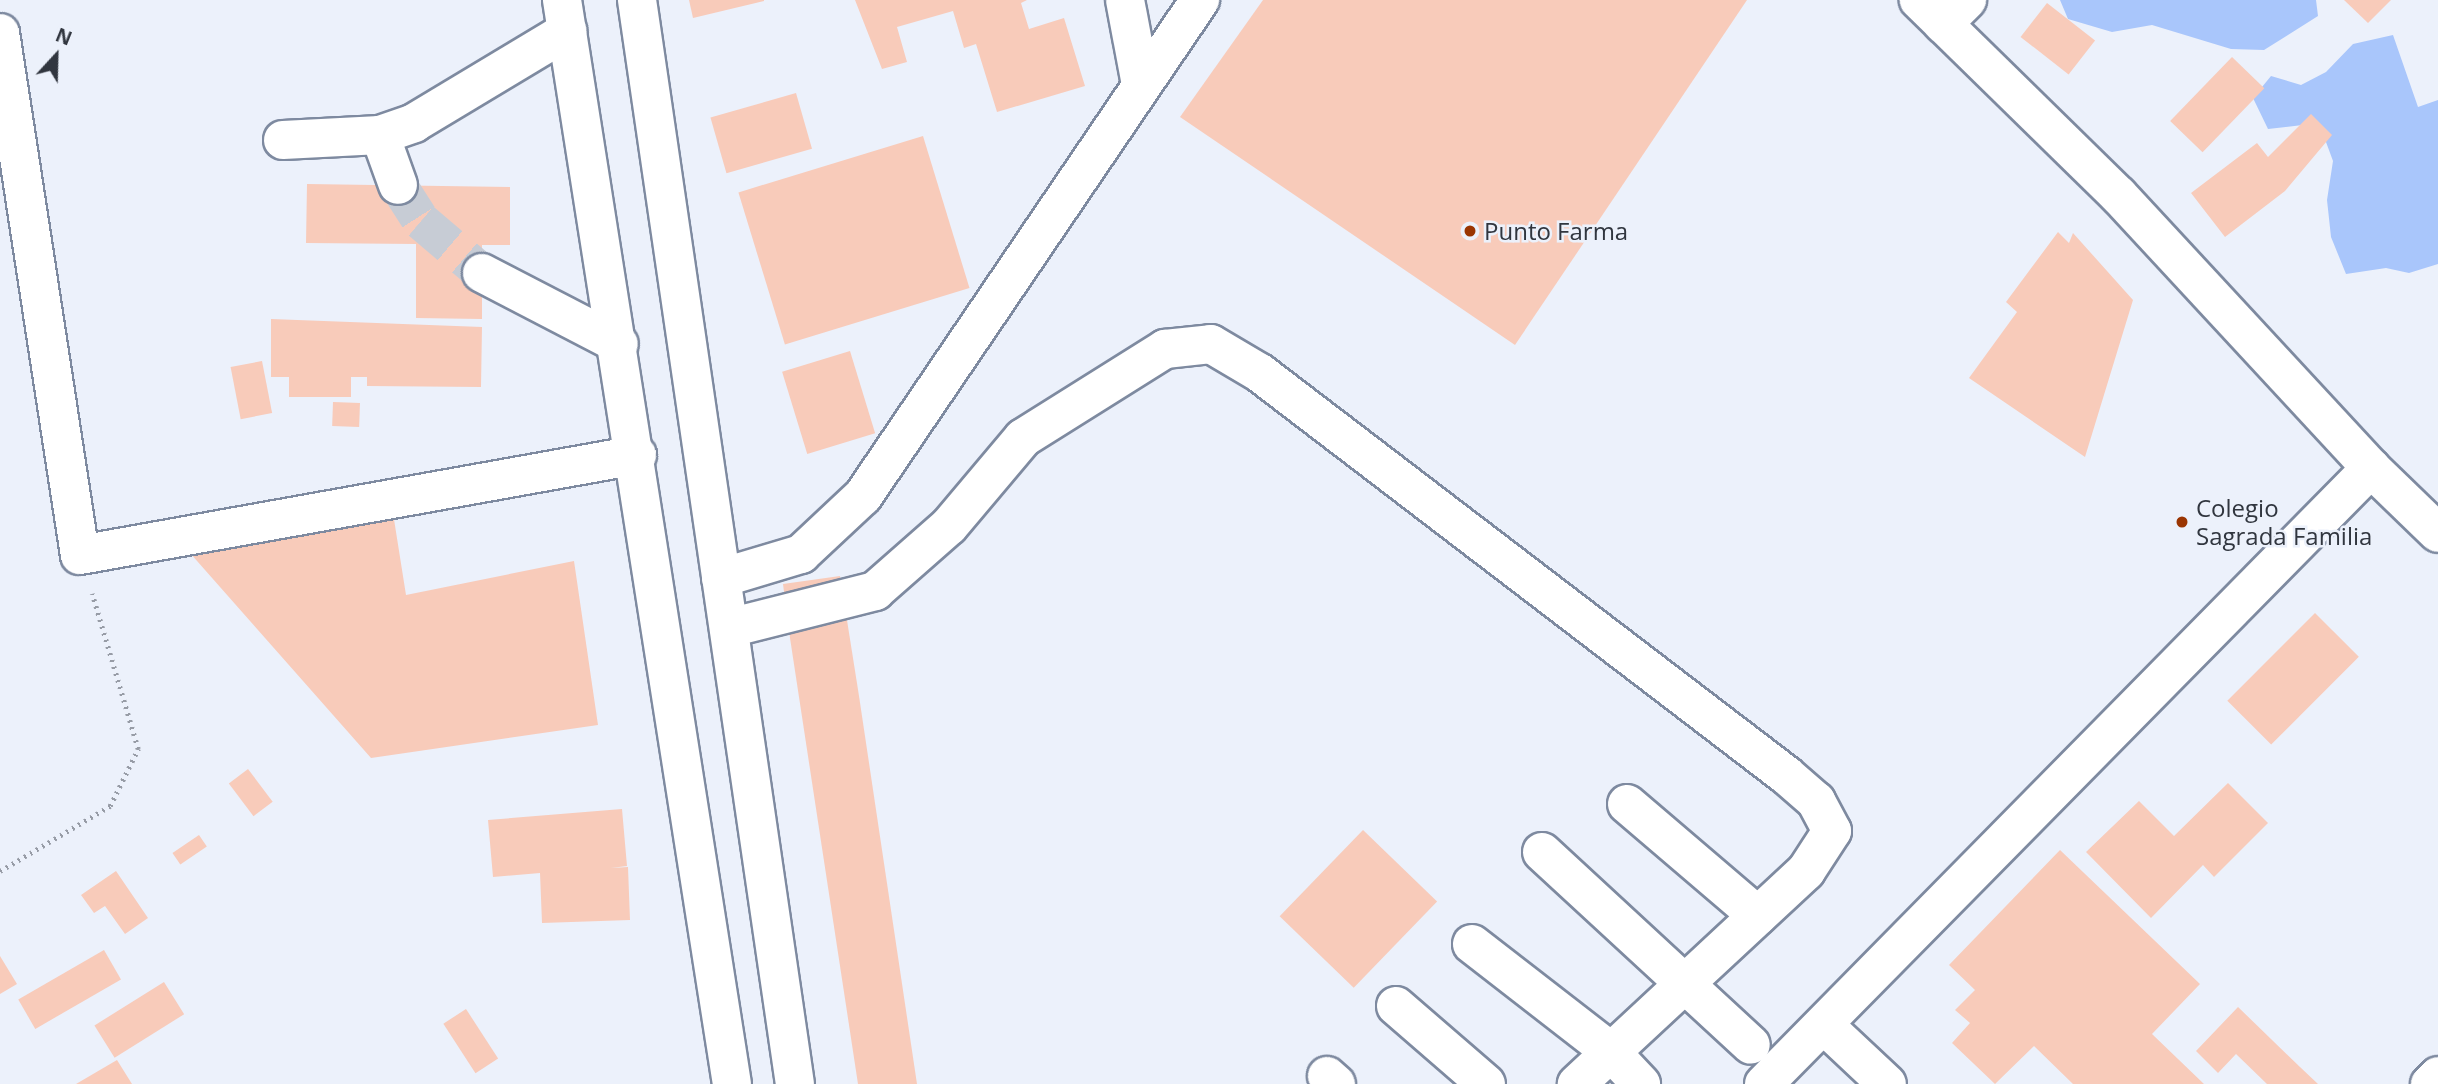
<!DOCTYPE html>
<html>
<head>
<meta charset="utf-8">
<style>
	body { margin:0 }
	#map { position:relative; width:2438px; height:1084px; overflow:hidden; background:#ecf1fb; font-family:"Open Sans",sans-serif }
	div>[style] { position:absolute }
	.green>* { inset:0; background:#a9c6fb }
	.building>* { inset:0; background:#f8cbba; transform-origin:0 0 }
	.minor-tunnel>* { height:38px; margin-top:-19px; transform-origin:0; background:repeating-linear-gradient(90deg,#c7ccd5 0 38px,transparent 0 57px) }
	.path>* { height:4.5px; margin-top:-2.25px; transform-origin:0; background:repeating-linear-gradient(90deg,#979ca6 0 2px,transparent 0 7px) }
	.roads { filter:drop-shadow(2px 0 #7e8aa0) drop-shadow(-2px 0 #7e8aa0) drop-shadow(0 2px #7e8aa0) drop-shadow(0 -2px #7e8aa0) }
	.minor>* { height:38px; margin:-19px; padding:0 19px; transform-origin:19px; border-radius:19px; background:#fff }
	.highway>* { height:38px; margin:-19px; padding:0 19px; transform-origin:19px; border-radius:19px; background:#fff }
	.dots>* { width:19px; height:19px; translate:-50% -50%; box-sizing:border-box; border:4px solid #ecf1fb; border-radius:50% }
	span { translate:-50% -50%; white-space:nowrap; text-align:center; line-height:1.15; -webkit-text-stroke:5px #ecf1fb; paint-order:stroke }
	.poi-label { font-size:24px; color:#31363f }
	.left { translate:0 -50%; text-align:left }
	.north { position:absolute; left:21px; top:21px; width:70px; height:70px; -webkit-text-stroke:5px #ecf1fb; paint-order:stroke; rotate:22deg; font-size:19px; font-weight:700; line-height:28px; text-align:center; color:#31363f }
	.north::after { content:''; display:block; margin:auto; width:24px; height:32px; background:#31363f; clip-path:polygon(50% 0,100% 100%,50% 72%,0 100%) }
</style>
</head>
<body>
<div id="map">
	<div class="green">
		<i style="clip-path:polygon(2060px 0,2316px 0,2318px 16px,2264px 50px,2231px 49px,2152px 25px,2112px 32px,2068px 19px)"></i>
		<i style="clip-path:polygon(2393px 35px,2418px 107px,2438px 100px,2438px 264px,2409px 273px,2386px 268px,2346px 274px,2331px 237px,2327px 200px,2333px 161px,2319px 123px,2268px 129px,2253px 98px,2271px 76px,2301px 85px,2326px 72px,2353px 44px)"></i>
	</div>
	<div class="building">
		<i style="clip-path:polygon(689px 0,764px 0,764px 1px,693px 18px)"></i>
		<i style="clip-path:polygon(855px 0,1027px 0,1021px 3px,1029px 29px,1064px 18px,1085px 86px,997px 112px,976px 44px,964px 48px,953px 11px,897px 27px,907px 62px,882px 69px)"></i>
		<i style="clip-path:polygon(1263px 0,1747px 0,1515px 345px,1180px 117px)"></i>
		<i style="clip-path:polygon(2344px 0,2391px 0,2368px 23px)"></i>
		<i style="left:2047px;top:3px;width:61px;height:43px;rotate:38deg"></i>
		<i style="left:2232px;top:57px;width:45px;height:89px;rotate:44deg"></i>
		<i style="left:796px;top:93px;width:58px;height:89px;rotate:74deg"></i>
		<i style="clip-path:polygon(2311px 114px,2332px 135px,2285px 191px,2225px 237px,2191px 193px,2257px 143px,2268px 157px)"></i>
		<i style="left:923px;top:136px;width:159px;height:193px;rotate:73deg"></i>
		<i style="clip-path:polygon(307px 184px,510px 187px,510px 245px,482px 245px,482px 319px,416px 318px,416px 244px,306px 243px)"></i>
		<i style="clip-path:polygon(2058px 232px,2069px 243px,2073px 233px,2133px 300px,2085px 457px,1969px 378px,2017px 312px,2006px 302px)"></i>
		<i style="clip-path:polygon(271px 319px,482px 327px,481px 387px,367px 386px,367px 377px,351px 377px,351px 397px,289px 397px,289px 377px,271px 377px)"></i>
		<i style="left:850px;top:351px;width:86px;height:71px;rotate:73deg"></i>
		<i style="left:262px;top:361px;width:53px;height:32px;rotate:79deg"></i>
		<i style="left:333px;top:402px;width:27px;height:24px;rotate:2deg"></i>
		<i style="clip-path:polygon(393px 513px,406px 595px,574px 561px,598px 725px,371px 758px,190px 553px)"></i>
		<i style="clip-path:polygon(840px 576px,859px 696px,917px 1084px,858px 1084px,790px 638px,783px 584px)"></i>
		<i style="left:2315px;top:613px;width:62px;height:124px;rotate:45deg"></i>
		<i style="left:248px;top:769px;width:41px;height:24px;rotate:53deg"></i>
		<i style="clip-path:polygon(2228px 783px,2268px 823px,2214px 877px,2203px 865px,2151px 918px,2086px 852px,2139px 801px,2174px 836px)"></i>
		<i style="clip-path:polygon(622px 809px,627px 866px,611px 868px,628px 867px,630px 920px,542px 923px,540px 873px,493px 877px,488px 820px)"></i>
		<i style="left:1363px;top:830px;width:103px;height:120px;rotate:44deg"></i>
		<i style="left:199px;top:835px;width:14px;height:32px;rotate:56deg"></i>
		<i style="clip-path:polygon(2060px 850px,2200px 984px,2152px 1034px,2204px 1084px,2073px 1084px,2034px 1046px,1995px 1084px,1952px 1043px,1970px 1023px,1955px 1010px,1975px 990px,1949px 965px)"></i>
		<i style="clip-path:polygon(116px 871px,148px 918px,125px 934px,105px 906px,94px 913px,81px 895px)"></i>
		<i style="left:104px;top:950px;width:34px;height:99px;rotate:60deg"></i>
		<i style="clip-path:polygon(0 956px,17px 984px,0 994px)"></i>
		<i style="left:164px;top:982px;width:38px;height:82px;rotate:58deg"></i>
		<i style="clip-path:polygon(2238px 1007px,2300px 1067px,2318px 1084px,2267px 1084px,2236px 1054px,2218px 1073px,2196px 1051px)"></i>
		<i style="left:466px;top:1009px;width:59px;height:27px;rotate:57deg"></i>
		<i style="clip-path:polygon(117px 1060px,132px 1084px,76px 1084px)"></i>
	</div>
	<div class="minor-tunnel">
		<i style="left:398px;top:185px;width:43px;rotate:57.4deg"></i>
		<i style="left:421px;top:221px;width:80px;rotate:40.4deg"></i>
	</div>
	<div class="path">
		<i style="left:0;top:871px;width:128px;rotate:-30.6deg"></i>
		<i style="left:110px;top:806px;width:64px;rotate:-63.8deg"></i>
		<i style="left:138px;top:749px;width:162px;rotate:-106.5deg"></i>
	</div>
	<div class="roads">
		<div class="minor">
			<i style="left:1125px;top:0;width:86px;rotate:79.3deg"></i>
			<i style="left:1943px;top:24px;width:34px;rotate:-45deg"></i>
			<i style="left:0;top:33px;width:528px;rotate:81.29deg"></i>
			<i style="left:80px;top:555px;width:566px;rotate:-10.18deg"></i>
			<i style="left:380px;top:135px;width:53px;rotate:70.2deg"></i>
			<i style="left:283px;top:140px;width:97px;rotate:-3deg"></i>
			<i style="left:380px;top:135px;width:36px;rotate:-19deg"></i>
			<i style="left:414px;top:123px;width:179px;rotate:-31deg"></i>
			<i style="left:482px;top:273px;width:154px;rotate:27.4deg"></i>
			<i style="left:2371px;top:468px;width:93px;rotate:44.1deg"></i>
			<i style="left:721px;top:578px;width:84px;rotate:-16.7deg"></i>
			<i style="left:801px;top:554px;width:85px;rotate:-43.1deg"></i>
			<i style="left:863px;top:496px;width:600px;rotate:-55.81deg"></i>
			<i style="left:729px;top:628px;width:151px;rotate:-14.2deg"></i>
			<i style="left:875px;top:591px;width:98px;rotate:-41.3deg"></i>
			<i style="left:949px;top:526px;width:115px;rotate:-49.9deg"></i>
			<i style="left:1023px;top:438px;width:168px;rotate:-32.1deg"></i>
			<i style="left:1165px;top:349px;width:46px;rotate:-6.2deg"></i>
			<i style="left:1211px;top:344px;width:57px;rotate:30.6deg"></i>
			<i style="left:1260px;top:373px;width:662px;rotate:37.39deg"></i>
			<i style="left:1786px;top:775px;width:40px;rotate:41deg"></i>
			<i style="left:1816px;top:801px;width:34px;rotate:62deg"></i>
			<i style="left:1832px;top:831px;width:48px;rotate:123deg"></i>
			<i style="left:1806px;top:871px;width:313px;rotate:137.1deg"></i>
			<i style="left:1627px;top:804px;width:172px;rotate:40.5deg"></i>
			<i style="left:1542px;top:852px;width:284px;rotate:42.7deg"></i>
			<i style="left:1472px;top:944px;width:176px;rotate:37.8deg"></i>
			<i style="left:1611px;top:1052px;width:44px;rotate:46.8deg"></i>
			<i style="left:1396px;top:1006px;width:119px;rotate:40.9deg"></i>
			<i style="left:1824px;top:1025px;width:86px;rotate:43.1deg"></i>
			<i style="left:1327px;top:1076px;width:12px;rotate:42deg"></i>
			<i style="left:1764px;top:1084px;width:865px;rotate:-45.42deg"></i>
			<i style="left:2371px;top:468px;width:372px;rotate:-132.8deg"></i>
			<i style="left:2118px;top:195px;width:279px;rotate:-135.6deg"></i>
			<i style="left:2430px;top:1084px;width:11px;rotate:-45deg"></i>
		</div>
		<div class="highway">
			<i style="left:562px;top:0;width:1097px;rotate:81.09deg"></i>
			<i style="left:637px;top:0;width:1095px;rotate:81.71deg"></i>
		</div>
	</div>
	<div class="dots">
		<i style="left:1470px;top:231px;background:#9a3502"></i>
		<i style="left:2182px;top:522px;background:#9a3502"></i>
	</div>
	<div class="poi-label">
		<span class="left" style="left:1484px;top:231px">Punto Farma</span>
		<span class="left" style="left:2196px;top:522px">Colegio<br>Sagrada Familia</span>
	</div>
	<div class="north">N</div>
</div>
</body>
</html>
